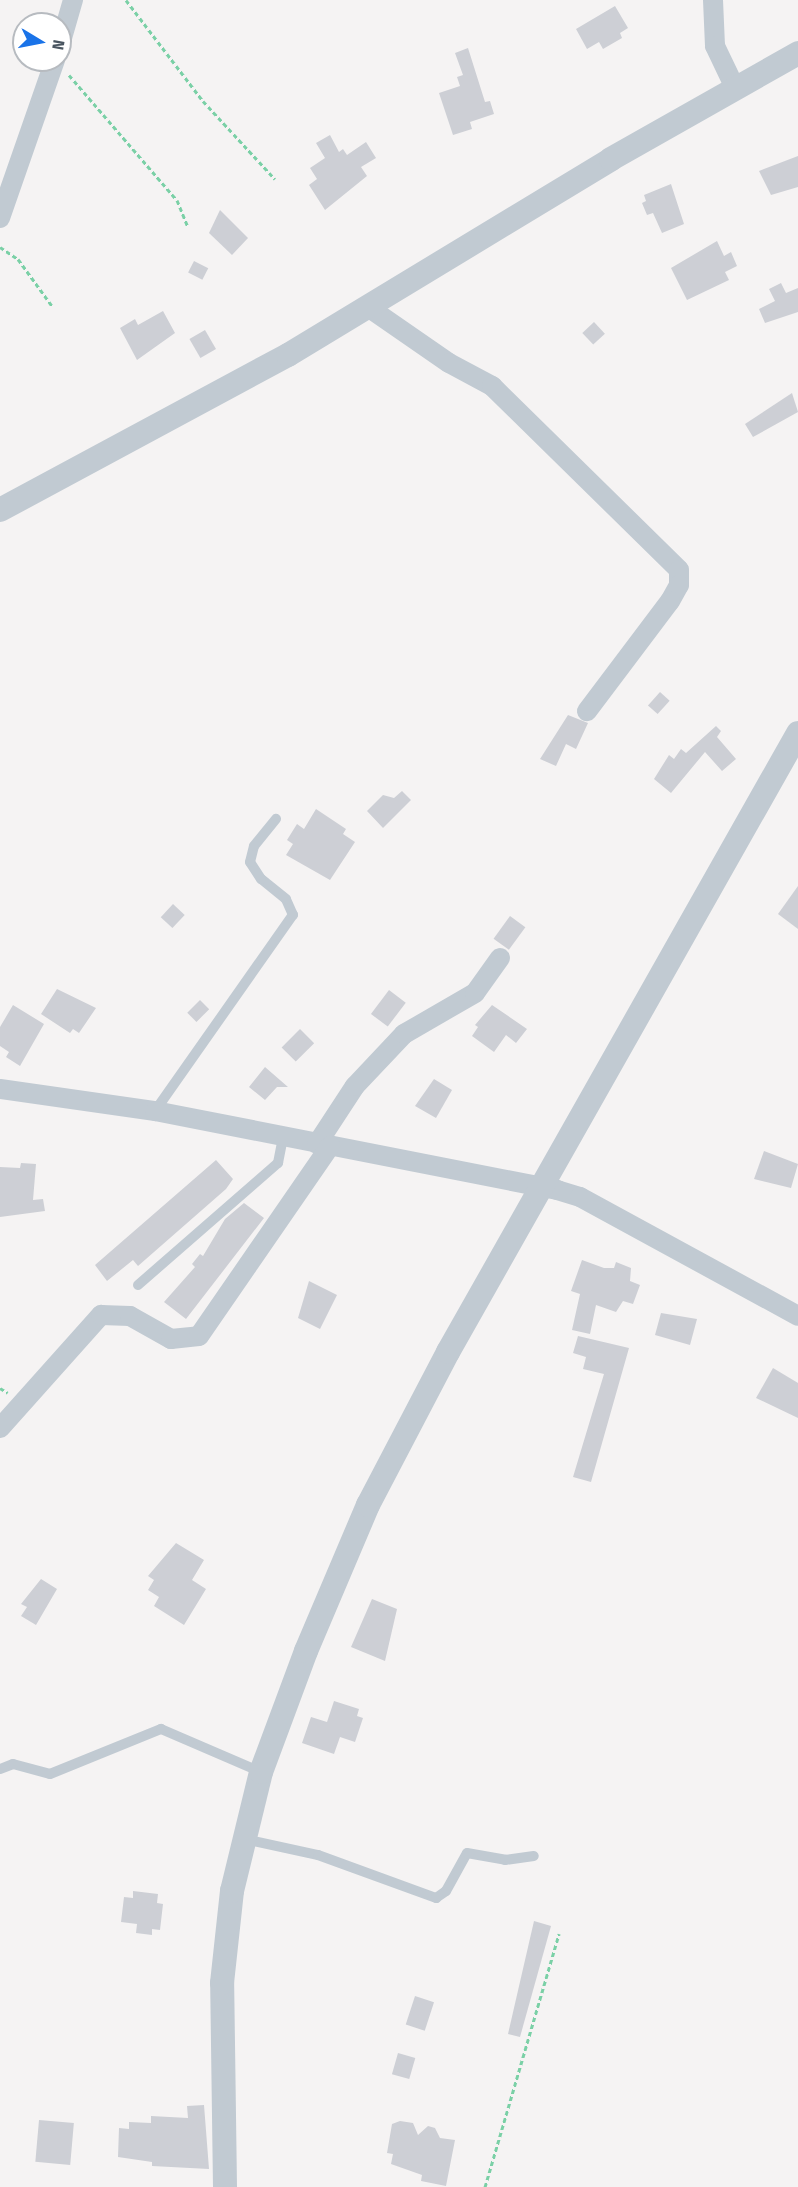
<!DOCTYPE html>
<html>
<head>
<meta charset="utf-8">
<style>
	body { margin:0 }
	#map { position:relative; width:798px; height:2187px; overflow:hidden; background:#f5f3f3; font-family:"Fira Sans Condensed",sans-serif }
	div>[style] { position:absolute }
	.building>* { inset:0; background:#cdcfd5; transform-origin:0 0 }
	.path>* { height:3px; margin-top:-1.5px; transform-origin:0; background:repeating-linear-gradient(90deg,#7ad0a6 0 4.5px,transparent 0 7.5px) }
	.service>* { height:10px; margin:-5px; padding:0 5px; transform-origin:5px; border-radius:5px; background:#c1cad2 }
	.minor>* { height:20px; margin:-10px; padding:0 10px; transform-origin:10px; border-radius:10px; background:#c1cad2 }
	.tertiary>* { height:24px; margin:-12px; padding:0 12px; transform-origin:12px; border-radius:12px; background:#c1cad2 }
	span { translate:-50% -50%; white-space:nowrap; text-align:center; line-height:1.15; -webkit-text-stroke:4.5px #fff; paint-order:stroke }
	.north { position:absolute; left:12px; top:12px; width:60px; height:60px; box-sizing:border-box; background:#fff; border:2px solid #b7bbc0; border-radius:50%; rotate:100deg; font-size:16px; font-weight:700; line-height:24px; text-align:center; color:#4a5661 }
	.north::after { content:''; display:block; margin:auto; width:21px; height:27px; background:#1a73e8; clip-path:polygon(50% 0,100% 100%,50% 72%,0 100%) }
</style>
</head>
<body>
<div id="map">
	<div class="building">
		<i style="clip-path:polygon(615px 6px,628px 28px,620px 33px,622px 38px,603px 49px,599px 42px,587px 49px,576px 29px)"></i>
		<i style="clip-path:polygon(468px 48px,485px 102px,490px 101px,494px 114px,470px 122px,472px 129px,453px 135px,439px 93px,460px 86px,457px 77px,463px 75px,455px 53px)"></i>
		<i style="clip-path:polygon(330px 135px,339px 152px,343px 149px,347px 155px,366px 142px,376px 158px,361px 167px,367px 176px,325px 210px,309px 185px,317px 179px,310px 168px,325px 158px,316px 143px)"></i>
		<i style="clip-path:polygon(798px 156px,798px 187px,771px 195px,759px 171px)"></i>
		<i style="clip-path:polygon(671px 184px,684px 224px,662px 233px,653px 213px,647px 215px,642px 203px,646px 201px,644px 195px)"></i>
		<i style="clip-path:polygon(220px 210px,248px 238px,232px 255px,209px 233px)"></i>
		<i style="clip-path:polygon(717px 241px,724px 256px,731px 252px,737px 266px,725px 272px,729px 280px,687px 300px,671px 268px)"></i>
		<i style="left:194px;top:261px;width:16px;height:13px;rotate:27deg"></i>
		<i style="clip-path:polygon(781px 283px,786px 293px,798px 288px,798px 312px,765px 323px,759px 309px,775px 301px,769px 289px)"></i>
		<i style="clip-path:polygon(163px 311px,175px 333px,137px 360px,120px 328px,135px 319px,138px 325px)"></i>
		<i style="left:594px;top:322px;width:16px;height:16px;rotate:47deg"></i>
		<i style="left:205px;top:330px;width:22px;height:18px;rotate:60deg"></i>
		<i style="clip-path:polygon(792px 393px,798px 412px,753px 437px,745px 424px)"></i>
		<i style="left:660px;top:692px;width:13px;height:18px;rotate:42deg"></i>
		<i style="clip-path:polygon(568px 715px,588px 723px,576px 749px,566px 744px,556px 766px,540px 759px)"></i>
		<i style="clip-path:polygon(716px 726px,721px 731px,717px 737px,736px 759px,722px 771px,705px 752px,671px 793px,654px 779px,669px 755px,674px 759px,681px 749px,686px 753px)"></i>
		<i style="clip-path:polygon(402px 791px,411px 800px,383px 828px,367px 811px,383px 795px,394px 798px)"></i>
		<i style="clip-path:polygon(316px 809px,346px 829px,343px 834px,355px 842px,330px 880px,286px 855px,293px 844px,287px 840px,297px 824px,304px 829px)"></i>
		<i style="clip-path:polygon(798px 886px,798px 929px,778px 914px)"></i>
		<i style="left:173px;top:904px;width:16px;height:18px;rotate:43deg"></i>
		<i style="left:510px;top:916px;width:19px;height:28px;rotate:36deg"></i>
		<i style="clip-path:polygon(57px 989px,96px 1008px,79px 1033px,73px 1029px,70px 1033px,41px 1014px)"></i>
		<i style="left:389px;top:990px;width:21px;height:30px;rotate:37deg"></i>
		<i style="left:200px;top:1000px;width:13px;height:18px;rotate:45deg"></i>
		<i style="clip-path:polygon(13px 1005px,44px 1024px,20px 1066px,6px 1057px,9px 1052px,0 1046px,0 1027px)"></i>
		<i style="clip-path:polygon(492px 1005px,527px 1029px,516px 1043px,506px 1035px,494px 1052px,472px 1036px,478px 1027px,475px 1025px)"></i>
		<i style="left:300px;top:1029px;width:20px;height:26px;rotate:45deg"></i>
		<i style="clip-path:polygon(265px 1067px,288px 1087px,277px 1087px,265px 1100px,249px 1087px)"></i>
		<i style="clip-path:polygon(434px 1079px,452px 1090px,436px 1118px,415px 1106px)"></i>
		<i style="clip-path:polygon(764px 1151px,798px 1164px,791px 1188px,754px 1179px)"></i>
		<i style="clip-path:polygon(216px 1160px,233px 1179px,226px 1189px,138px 1266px,133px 1260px,107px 1281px,95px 1265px)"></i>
		<i style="clip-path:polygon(21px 1163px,36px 1164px,33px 1200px,43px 1199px,45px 1211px,0 1217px,0 1167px,20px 1168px)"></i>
		<i style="clip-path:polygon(244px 1203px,264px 1218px,186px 1319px,164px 1302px,195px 1267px,192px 1264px,200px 1254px,203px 1256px,225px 1219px)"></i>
		<i style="clip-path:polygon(582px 1260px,604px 1268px,614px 1268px,616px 1262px,631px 1268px,630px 1281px,640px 1285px,633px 1304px,623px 1301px,616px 1312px,596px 1305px,590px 1334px,572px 1330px,580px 1294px,571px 1291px)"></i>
		<i style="clip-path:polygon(309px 1281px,337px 1295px,320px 1329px,298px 1318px)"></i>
		<i style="clip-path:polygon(661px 1313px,697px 1319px,690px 1345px,655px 1335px)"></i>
		<i style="clip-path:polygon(578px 1336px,629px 1348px,591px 1482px,573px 1477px,604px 1374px,583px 1369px,586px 1357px,573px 1353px)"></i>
		<i style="clip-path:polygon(773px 1368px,798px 1383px,798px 1418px,756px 1398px)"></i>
		<i style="clip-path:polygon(176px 1543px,204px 1560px,192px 1580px,206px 1589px,184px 1625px,154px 1606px,159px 1597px,148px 1590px,154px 1580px,148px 1576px)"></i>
		<i style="clip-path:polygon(41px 1579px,57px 1589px,36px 1625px,21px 1616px,27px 1607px,21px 1604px)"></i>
		<i style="clip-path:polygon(372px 1599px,397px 1609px,385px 1661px,351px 1647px)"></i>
		<i style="clip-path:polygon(334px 1701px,359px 1709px,357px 1716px,363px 1718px,355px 1742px,340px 1737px,334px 1754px,302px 1743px,311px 1717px,327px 1722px)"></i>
		<i style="clip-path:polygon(133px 1891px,158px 1894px,157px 1903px,163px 1904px,160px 1930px,152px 1929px,152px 1935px,136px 1933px,137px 1924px,121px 1922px,124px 1897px,133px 1898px)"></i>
		<i style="clip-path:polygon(534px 1921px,551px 1926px,520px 2037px,508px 2034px)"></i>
		<i style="left:415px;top:1996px;width:20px;height:30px;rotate:18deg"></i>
		<i style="left:398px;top:2053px;width:18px;height:22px;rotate:16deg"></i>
		<i style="clip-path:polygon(204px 2105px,209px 2169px,152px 2166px,152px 2162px,118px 2157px,119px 2128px,129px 2129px,129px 2122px,151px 2123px,151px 2116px,188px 2118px,187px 2106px)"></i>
		<i style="left:39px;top:2120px;width:35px;height:42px;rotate:5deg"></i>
		<i style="clip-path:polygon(400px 2121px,413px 2123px,418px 2135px,428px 2126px,435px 2128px,440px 2138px,455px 2140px,446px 2186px,421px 2181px,422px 2175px,391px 2164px,393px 2154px,387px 2153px,392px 2124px)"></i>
	</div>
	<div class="path">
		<i style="left:126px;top:0;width:127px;rotate:52.7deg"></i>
		<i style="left:203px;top:101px;width:106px;rotate:47.3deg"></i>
		<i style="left:69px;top:75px;width:165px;rotate:49.2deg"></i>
		<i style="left:177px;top:200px;width:29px;rotate:68deg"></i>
		<i style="left:0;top:247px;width:22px;rotate:34deg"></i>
		<i style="left:18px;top:259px;width:58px;rotate:54.1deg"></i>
		<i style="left:0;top:1388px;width:9px;rotate:32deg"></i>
		<i style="left:485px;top:2187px;width:264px;rotate:-73.7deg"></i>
	</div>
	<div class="service">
		<i style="left:155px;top:1111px;width:240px;rotate:-54.9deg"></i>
		<i style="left:293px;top:915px;width:17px;rotate:-114deg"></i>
		<i style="left:286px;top:899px;width:32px;rotate:-141deg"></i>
		<i style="left:261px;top:879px;width:20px;rotate:-123deg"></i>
		<i style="left:250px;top:862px;width:16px;rotate:-76deg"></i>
		<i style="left:254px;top:846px;width:35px;rotate:-51deg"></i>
		<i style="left:138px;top:1285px;width:186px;rotate:-41.1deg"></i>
		<i style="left:278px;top:1163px;width:25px;rotate:-79deg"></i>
		<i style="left:0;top:1769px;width:14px;rotate:-21deg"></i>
		<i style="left:13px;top:1764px;width:38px;rotate:15deg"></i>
		<i style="left:50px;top:1774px;width:120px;rotate:-22.1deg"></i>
		<i style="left:161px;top:1729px;width:109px;rotate:23.3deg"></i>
		<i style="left:244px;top:1839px;width:76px;rotate:12.2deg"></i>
		<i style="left:318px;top:1855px;width:126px;rotate:20deg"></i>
		<i style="left:436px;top:1898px;width:12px;rotate:-35deg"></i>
		<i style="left:446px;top:1891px;width:43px;rotate:-61.1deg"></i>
		<i style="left:467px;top:1853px;width:39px;rotate:10deg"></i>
		<i style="left:505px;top:1860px;width:29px;rotate:-8deg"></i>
	</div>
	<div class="minor">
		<i style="left:713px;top:0;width:46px;rotate:87.5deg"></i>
		<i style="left:715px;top:46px;width:47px;rotate:64.5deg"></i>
		<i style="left:60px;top:45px;width:47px;rotate:-73.9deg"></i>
		<i style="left:0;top:218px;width:167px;rotate:-70.8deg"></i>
		<i style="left:368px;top:307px;width:98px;rotate:34.7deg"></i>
		<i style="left:449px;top:363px;width:49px;rotate:28.1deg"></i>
		<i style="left:492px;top:386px;width:262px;rotate:44.5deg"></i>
		<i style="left:679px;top:570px;width:15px;rotate:90deg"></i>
		<i style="left:679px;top:585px;width:18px;rotate:119deg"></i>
		<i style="left:670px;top:601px;width:138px;rotate:127deg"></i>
		<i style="left:0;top:1089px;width:157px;rotate:8.1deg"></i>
		<i style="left:155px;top:1111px;width:410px;rotate:11.1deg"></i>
		<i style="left:557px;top:1190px;width:24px;rotate:17deg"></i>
		<i style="left:580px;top:1197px;width:248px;rotate:28.6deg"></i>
		<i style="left:317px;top:1144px;width:69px;rotate:-56.8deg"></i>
		<i style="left:355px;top:1086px;width:71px;rotate:-46.7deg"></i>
		<i style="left:404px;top:1034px;width:82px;rotate:-30deg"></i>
		<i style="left:475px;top:993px;width:43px;rotate:-54.5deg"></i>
		<i style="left:0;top:1428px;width:152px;rotate:-48.2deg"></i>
		<i style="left:101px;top:1315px;width:29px;rotate:2deg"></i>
		<i style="left:130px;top:1316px;width:47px;rotate:29.3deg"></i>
		<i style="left:171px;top:1339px;width:28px;rotate:-6deg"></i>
		<i style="left:199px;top:1336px;width:231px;rotate:-55.4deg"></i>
	</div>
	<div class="tertiary">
		<i style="left:0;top:510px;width:327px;rotate:-28.3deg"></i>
		<i style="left:288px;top:355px;width:378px;rotate:-31.2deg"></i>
		<i style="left:611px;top:159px;width:215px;rotate:-29.5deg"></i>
		<i style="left:225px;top:2187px;width:204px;rotate:-90.8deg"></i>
		<i style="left:222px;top:1983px;width:93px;rotate:-83.8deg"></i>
		<i style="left:232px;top:1891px;width:122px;rotate:-76.3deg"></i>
		<i style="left:261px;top:1772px;width:129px;rotate:-69.6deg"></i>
		<i style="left:306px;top:1651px;width:159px;rotate:-67deg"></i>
		<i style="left:368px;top:1505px;width:173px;rotate:-62.4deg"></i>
		<i style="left:448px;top:1352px;width:711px;rotate:-60.51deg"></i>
	</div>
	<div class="north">N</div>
</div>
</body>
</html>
